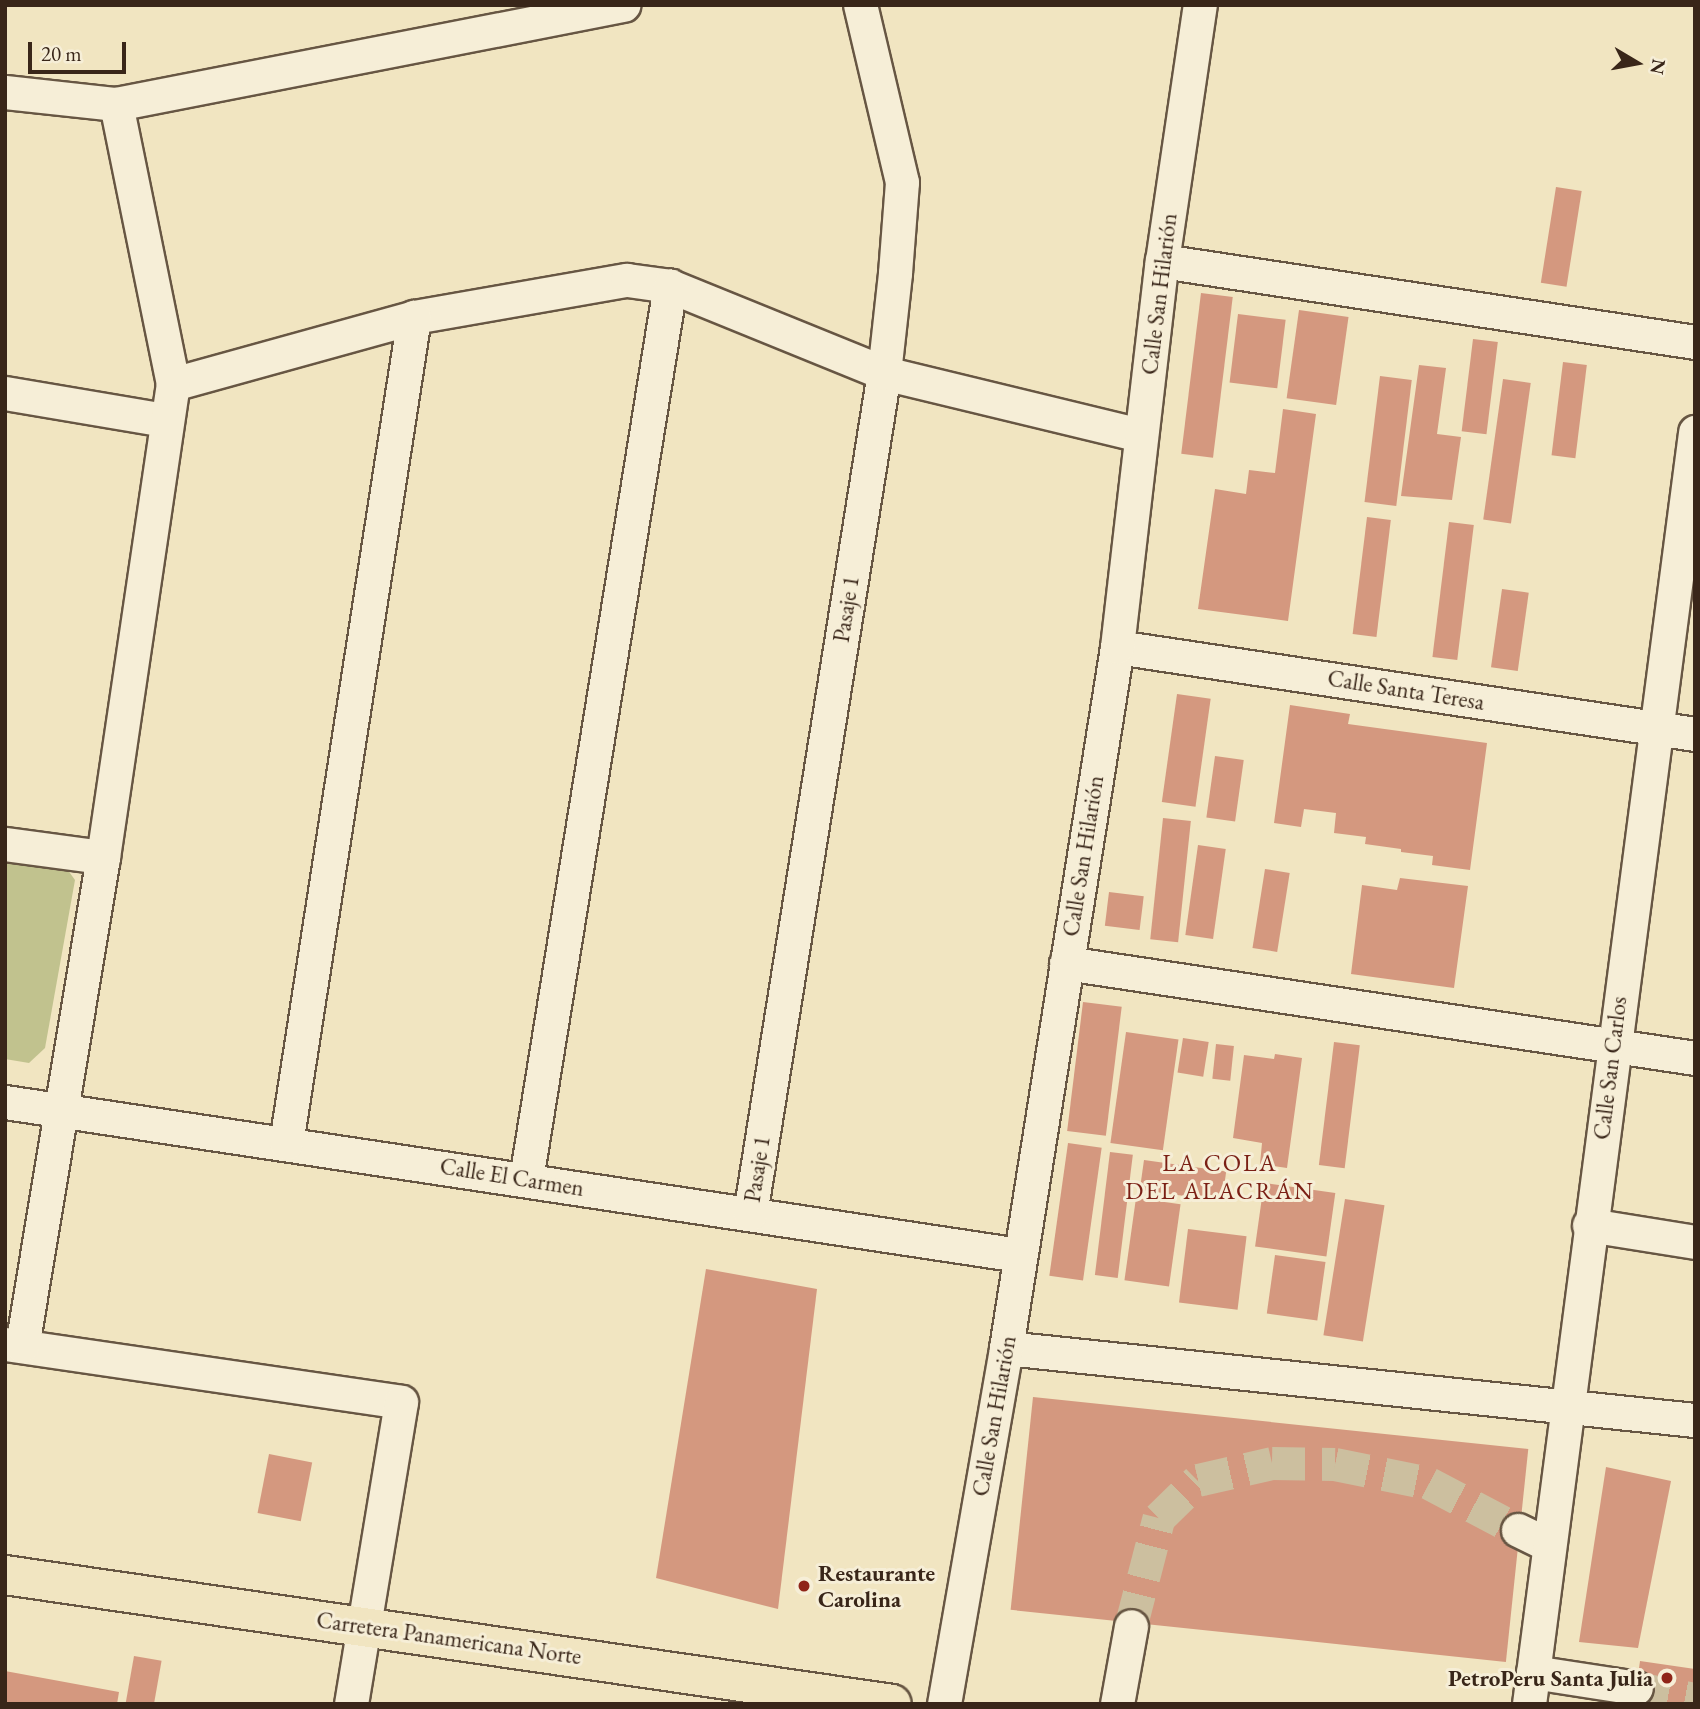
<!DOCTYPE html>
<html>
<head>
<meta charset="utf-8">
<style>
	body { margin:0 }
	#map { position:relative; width:1700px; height:1709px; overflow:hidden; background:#f1e5c1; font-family:"EB Garamond",serif }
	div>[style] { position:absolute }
	.green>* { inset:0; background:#c1c28e }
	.building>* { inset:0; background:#d4987f; transform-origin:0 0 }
	.minor-tunnel>* { height:33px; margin-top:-16.5px; transform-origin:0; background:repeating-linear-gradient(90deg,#ccbf9f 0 33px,transparent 0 50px) }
	.roads { filter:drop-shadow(2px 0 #675643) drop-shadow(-2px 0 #675643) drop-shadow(0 2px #675643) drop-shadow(0 -2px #675643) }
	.minor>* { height:33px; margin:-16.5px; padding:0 16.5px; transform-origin:16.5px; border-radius:16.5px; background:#f6eed7 }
	.highway>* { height:38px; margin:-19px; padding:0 19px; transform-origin:19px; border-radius:19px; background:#f1e5c1 }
	.dots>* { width:19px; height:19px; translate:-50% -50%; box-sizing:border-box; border:4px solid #f6eed7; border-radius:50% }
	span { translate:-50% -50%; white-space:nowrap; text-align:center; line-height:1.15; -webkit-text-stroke:6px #f6eed7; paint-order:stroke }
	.street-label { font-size:23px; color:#392619 }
	.poi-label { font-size:23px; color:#392619; font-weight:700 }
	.left { translate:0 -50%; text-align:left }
	.right { translate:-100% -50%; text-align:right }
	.neighbourhood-label { font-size:24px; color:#7a1f14; letter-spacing:2px }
	.frame { position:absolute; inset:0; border:7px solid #392619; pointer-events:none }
	.north { position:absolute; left:1602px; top:28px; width:70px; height:70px; -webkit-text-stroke:5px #f6eed7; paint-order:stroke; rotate:100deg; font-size:19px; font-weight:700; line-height:28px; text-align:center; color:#392619 }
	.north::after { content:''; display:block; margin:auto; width:24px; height:32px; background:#392619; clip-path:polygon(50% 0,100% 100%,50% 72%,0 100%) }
	.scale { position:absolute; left:28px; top:42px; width:98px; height:32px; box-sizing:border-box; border:4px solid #392619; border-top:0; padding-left:9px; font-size:21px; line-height:24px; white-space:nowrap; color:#392619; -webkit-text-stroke:5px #f6eed7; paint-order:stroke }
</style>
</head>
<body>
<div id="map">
	<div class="green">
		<i style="clip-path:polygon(5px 854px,62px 862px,75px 880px,45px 1048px,29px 1063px,5px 1059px)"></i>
	</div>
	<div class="building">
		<i style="left:1556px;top:187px;width:26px;height:97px;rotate:9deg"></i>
		<i style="left:1201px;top:293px;width:32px;height:162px;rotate:7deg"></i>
		<i style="left:1299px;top:310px;width:50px;height:89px;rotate:8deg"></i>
		<i style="left:1238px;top:314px;width:48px;height:69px;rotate:7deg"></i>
		<i style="left:1473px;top:339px;width:25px;height:93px;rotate:7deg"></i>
		<i style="left:1563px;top:362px;width:24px;height:94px;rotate:7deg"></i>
		<i style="clip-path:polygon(1419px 365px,1446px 368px,1437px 434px,1461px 437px,1452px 500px,1401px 496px)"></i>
		<i style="left:1380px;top:376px;width:32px;height:127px;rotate:7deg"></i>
		<i style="left:1503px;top:379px;width:28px;height:142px;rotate:8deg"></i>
		<i style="clip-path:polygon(1283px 409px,1316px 414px,1288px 621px,1198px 609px,1215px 489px,1246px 494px,1249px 470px,1275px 473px)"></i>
		<i style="left:1367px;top:517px;width:24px;height:118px;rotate:7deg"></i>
		<i style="left:1449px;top:522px;width:25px;height:136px;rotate:7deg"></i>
		<i style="left:1502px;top:589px;width:27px;height:79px;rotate:8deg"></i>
		<i style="left:1177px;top:694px;width:34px;height:109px;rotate:8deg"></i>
		<i style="clip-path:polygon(1290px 705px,1350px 714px,1348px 724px,1487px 743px,1470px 870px,1432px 865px,1433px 856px,1401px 852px,1401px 849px,1365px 844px,1366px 837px,1334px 833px,1336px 813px,1304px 809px,1301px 827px,1274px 823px)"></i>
		<i style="left:1215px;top:756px;width:29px;height:62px;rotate:8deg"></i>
		<i style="left:1163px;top:818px;width:28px;height:122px;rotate:6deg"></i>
		<i style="left:1198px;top:845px;width:28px;height:91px;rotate:8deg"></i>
		<i style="left:1265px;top:869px;width:25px;height:80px;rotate:9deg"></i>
		<i style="clip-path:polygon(1400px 878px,1468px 886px,1454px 988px,1351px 974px,1362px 885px,1397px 890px)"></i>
		<i style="left:1109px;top:892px;width:35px;height:34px;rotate:7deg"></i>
		<i style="left:1083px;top:1002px;width:39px;height:130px;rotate:7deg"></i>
		<i style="left:1126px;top:1032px;width:53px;height:112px;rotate:8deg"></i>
		<i style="left:1183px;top:1038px;width:26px;height:35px;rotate:9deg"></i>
		<i style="left:1334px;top:1042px;width:26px;height:124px;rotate:7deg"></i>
		<i style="left:1216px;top:1044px;width:18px;height:35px;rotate:6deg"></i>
		<i style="clip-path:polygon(1275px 1054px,1302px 1058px,1287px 1168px,1260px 1164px,1262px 1143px,1233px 1138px,1244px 1055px,1274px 1059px)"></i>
		<i style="left:1068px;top:1143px;width:34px;height:134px;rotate:8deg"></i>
		<i style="left:1110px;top:1152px;width:23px;height:124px;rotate:7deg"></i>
		<i style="left:1144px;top:1160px;width:83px;height:30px;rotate:8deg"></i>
		<i style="left:1264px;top:1183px;width:72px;height:64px;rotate:8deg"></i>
		<i style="left:1136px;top:1198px;width:45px;height:83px;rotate:8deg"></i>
		<i style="left:1345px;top:1199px;width:40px;height:138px;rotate:9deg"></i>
		<i style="left:1188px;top:1229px;width:59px;height:74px;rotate:7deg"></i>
		<i style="left:1275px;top:1255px;width:51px;height:59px;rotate:8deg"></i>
		<i style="clip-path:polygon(706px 1269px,817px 1289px,778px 1609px,656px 1578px)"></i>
		<i style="left:1033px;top:1397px;width:498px;height:214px;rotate:6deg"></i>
		<i style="left:269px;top:1454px;width:44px;height:60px;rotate:11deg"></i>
		<i style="clip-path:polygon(1606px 1467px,1671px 1481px,1638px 1648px,1579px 1642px)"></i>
		<i style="left:134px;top:1656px;width:28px;height:49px;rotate:10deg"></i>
		<i style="clip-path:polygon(1640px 1661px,1695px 1669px,1695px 1704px,1634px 1704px)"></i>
		<i style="clip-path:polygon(5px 1671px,119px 1692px,117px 1704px,5px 1704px)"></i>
	</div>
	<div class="minor-tunnel">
		<i style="left:1131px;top:1626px;width:112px;rotate:-75.5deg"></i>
		<i style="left:1159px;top:1518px;width:54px;rotate:-44.3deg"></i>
		<i style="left:1198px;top:1480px;width:76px;rotate:-12.9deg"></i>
		<i style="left:1272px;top:1463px;width:63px;rotate:0.9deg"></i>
		<i style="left:1335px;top:1464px;width:96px;rotate:11.4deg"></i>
		<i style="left:1429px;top:1483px;width:101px;rotate:27.8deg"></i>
		<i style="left:1636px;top:1688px;width:60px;rotate:10.6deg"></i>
	</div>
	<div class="roads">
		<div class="minor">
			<i style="left:5px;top:92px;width:112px;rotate:6.2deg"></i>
			<i style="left:116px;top:104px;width:517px;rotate:-11.05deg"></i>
			<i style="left:1162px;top:261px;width:539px;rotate:8.64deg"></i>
			<i style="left:173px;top:384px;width:250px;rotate:-15.5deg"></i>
			<i style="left:414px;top:317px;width:216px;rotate:-9.9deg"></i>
			<i style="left:627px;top:280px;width:43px;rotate:7.9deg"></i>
			<i style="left:670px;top:286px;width:231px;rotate:22.1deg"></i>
			<i style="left:884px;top:373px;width:264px;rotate:13.6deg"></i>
			<i style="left:5px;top:393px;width:162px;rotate:9.6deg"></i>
			<i style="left:1117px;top:647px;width:585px;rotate:8.56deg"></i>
			<i style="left:5px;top:844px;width:99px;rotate:7.6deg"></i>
			<i style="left:1066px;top:963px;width:636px;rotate:8.59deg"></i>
			<i style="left:5px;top:1102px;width:1025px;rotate:8.58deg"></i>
			<i style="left:286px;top:1143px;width:836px;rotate:-81.19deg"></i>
			<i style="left:526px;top:1179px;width:905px;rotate:-80.84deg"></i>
			<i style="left:750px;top:1214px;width:852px;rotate:-80.95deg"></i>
			<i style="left:884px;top:373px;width:101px;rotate:-83.7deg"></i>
			<i style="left:895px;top:273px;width:91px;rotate:-85.6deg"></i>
			<i style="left:902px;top:182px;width:182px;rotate:-103.3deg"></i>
			<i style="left:1589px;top:1225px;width:107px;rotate:9.1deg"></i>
			<i style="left:5px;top:1344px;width:400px;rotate:8.3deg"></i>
			<i style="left:401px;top:1402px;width:306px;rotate:99.4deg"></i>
			<i style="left:22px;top:1346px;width:496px;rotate:-80.6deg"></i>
			<i style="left:103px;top:857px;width:478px;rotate:-81.6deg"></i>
			<i style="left:173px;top:384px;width:286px;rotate:-101.5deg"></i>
			<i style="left:1006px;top:1348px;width:693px;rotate:5.97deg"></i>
			<i style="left:1518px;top:1530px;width:34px;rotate:26deg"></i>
			<i style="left:1533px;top:1672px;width:104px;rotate:8.8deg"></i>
			<i style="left:944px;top:1704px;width:361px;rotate:-80.1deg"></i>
			<i style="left:1006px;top:1348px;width:710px;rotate:-81deg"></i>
			<i style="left:1117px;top:647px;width:389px;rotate:-83.4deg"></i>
			<i style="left:1162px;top:261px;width:259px;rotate:-81.6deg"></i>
			<i style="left:1117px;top:1704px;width:79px;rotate:-79.8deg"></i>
			<i style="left:1529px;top:1704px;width:1283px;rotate:-82.56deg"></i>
		</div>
		<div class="highway">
			<i style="left:5px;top:1575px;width:896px;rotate:8.27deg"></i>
		</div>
	</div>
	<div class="dots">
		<i style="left:804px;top:1586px;background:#8f2418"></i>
		<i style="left:1667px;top:1678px;background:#8f2418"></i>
	</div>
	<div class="street-label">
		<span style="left:1159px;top:294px;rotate:-83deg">Calle San Hilarión</span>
		<span style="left:846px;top:609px;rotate:-81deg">Pasaje 1</span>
		<span style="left:1406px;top:690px;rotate:9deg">Calle Santa Teresa</span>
		<span style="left:1083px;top:856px;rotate:-81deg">Calle San Hilarión</span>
		<span style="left:1610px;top:1068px;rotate:-83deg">Calle San Carlos</span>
		<span style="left:757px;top:1169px;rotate:-81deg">Pasaje 1</span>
		<span style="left:512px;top:1177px;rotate:9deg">Calle El Carmen</span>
		<span style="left:994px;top:1416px;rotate:-80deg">Calle San Hilarión</span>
		<span style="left:449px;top:1638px;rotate:8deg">Carretera Panamericana Norte</span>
	</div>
	<div class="poi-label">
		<span class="left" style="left:818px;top:1586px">Restaurante<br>Carolina</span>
		<span class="right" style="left:1653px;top:1678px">PetroPeru Santa Julia</span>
	</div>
	<div class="neighbourhood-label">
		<span style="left:1220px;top:1177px">LA COLA<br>DEL ALACRÁN</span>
	</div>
	<div class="frame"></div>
	<div class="north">N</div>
	<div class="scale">20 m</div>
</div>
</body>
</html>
